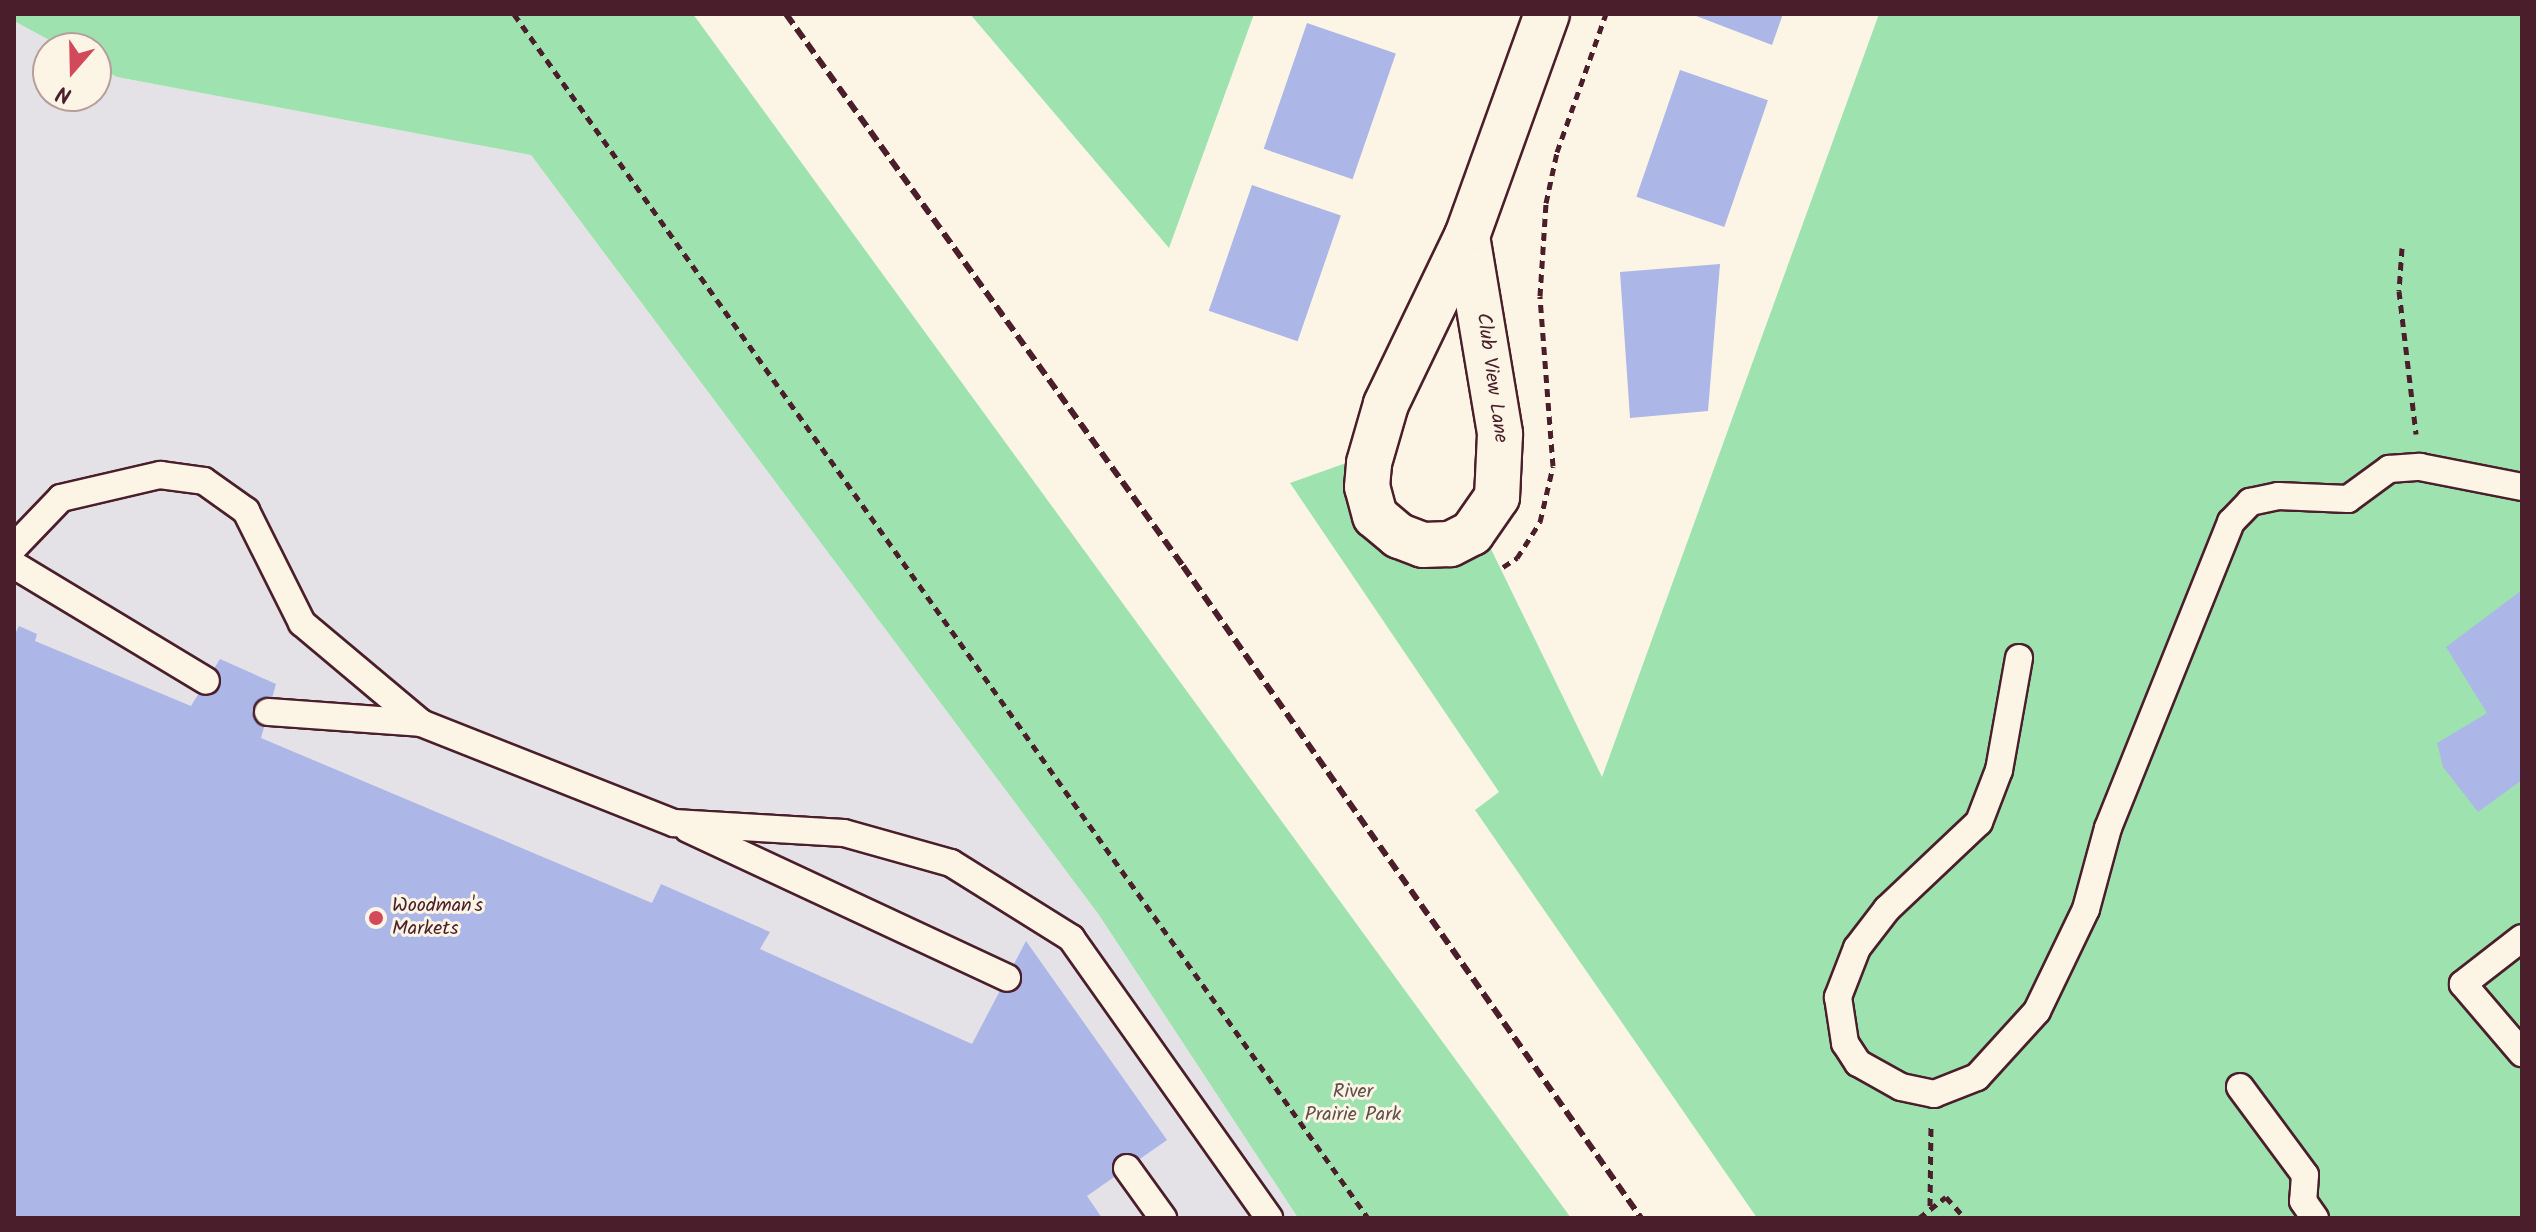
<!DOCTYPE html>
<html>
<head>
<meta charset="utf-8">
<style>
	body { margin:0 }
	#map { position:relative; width:2536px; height:1232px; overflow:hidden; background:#fcf5e5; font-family:Kalam,sans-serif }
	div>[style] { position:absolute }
	.built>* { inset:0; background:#e4e2e6 }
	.green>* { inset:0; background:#9ee3af }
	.building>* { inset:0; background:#acb7e8; transform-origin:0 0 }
	.path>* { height:5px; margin-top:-2.5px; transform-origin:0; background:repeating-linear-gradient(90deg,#4a1f2b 0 8px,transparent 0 14px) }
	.roads { filter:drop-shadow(2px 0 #4a1f2b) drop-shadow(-2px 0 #4a1f2b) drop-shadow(0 2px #4a1f2b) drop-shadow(0 -2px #4a1f2b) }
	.service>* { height:26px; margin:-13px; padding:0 13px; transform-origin:13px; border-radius:13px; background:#fcf5e5 }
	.minor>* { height:44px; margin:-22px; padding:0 22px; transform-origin:22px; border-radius:22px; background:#fcf5e5 }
	.rail>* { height:6px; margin-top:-3px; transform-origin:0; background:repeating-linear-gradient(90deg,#4a1f2b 0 12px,transparent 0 18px) }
	.dots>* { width:22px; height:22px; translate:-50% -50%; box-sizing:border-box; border:4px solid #fcf5e5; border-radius:50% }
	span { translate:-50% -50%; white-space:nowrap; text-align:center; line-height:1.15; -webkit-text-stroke:6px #fcf5e5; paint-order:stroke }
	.street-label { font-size:20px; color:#4a1f2b }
	.poi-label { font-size:20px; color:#4a1f2b }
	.left { translate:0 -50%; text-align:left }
	.park-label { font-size:20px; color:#5f504c }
	.frame { position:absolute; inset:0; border:16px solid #4a1f2b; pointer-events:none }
	.north { position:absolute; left:32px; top:32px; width:80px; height:80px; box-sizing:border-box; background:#fcf5e5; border:2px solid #b59f9b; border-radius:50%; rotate:200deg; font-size:22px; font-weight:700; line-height:32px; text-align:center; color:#4a1f2b }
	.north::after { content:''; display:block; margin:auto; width:28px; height:36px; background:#d1495b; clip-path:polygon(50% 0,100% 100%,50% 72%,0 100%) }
</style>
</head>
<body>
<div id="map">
	<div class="built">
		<i style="clip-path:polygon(14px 21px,64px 48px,48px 48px,48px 96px,96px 96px,96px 66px,117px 77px,531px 155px,1099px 915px,1298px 1218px,14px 1218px)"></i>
	</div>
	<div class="green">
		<i style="clip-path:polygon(14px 14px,693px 14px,1571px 1218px,1298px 1218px,1099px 915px,531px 155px,117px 77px,96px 66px,96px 48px,64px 48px,14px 21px)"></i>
		<i style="clip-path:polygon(970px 14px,1254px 14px,1169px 248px)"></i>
		<i style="clip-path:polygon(1879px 14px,2522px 14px,2522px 1218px,1757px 1218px,1475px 810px,1499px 792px,1290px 483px,1346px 463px,1343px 482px,1359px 522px,1463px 562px,1491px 549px,1602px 777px)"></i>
	</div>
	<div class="building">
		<i style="clip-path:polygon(1691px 14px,1783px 14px,1772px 45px)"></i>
		<i style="left:1307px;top:23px;width:94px;height:133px;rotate:19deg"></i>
		<i style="left:1680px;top:70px;width:93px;height:134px;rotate:19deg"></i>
		<i style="left:1252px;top:185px;width:94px;height:133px;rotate:19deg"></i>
		<i style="clip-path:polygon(1720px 264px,1708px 411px,1630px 418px,1620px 272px)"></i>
		<i style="clip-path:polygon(2522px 590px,2522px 780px,2478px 812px,2443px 767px,2437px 743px,2487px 713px,2446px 647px)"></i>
		<i style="clip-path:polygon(19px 626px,37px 634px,35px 641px,191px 706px,220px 659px,276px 684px,261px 738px,652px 903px,661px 884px,770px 932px,760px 949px,972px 1044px,1026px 941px,1167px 1140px,1087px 1196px,1102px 1218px,14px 1218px,14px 636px)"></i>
	</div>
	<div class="path">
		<i style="left:514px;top:14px;width:1476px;rotate:54.65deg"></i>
		<i style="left:2402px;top:248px;width:43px;rotate:94deg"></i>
		<i style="left:2399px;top:291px;width:144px;rotate:83.2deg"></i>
		<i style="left:1503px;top:567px;width:17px;rotate:-33deg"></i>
		<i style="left:1517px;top:558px;width:43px;rotate:-57.4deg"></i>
		<i style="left:1540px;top:522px;width:57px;rotate:-76.9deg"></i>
		<i style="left:1553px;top:466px;width:170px;rotate:-94.4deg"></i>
		<i style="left:1540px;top:296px;width:93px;rotate:-86.3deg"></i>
		<i style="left:1546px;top:203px;width:52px;rotate:-77.8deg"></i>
		<i style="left:1557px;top:152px;width:146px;rotate:-70.5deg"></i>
		<i style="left:1930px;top:1206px;width:79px;rotate:-89.3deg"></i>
		<i style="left:1919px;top:1218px;width:34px;rotate:-38deg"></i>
		<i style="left:1946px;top:1197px;width:28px;rotate:48deg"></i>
	</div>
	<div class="roads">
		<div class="service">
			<i style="left:14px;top:547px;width:68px;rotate:-46.2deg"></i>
			<i style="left:61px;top:498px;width:102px;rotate:-13.1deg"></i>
			<i style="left:160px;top:475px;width:44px;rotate:7.8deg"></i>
			<i style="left:204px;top:481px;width:52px;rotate:35.5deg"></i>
			<i style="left:246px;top:511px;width:125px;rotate:63.4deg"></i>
			<i style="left:302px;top:623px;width:155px;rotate:40deg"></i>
			<i style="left:421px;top:723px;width:272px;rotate:21.6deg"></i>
			<i style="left:674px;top:823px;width:170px;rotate:3.4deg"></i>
			<i style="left:844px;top:833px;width:111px;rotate:15.7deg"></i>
			<i style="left:951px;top:863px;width:142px;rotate:32deg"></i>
			<i style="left:1071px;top:938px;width:343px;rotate:54.7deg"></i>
			<i style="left:14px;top:565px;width:224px;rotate:31.1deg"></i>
			<i style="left:2019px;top:658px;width:114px;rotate:100.1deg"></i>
			<i style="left:1999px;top:770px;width:56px;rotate:111deg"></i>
			<i style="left:1979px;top:822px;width:127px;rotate:136.6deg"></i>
			<i style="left:1887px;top:909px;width:49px;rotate:127.6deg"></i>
			<i style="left:1857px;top:948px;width:53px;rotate:111.2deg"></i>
			<i style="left:1838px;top:997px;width:47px;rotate:81.3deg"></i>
			<i style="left:1845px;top:1043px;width:24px;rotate:57deg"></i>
			<i style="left:1858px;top:1063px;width:49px;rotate:29.2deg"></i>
			<i style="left:1901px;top:1087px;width:34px;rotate:12deg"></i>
			<i style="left:1934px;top:1094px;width:46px;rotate:-21.6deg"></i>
			<i style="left:1977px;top:1077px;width:89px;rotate:-47.7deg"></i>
			<i style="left:2037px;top:1011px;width:113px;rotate:-64.3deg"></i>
			<i style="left:2086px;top:909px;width:84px;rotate:-74.8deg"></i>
			<i style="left:2108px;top:828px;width:330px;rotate:-68.1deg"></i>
			<i style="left:2231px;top:522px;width:28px;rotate:-46deg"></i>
			<i style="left:2250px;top:502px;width:29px;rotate:-12deg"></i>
			<i style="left:2278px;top:496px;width:70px;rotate:2.5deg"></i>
			<i style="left:2348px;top:499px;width:51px;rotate:-36.2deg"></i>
			<i style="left:2389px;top:469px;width:31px;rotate:-4deg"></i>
			<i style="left:2420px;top:467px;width:104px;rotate:11.1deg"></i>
			<i style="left:268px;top:712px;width:153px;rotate:4.1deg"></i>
			<i style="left:688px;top:829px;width:352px;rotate:25deg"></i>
			<i style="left:2522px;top:938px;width:75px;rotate:142.1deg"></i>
			<i style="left:2463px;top:984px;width:91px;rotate:49.5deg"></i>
			<i style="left:2240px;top:1087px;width:109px;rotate:53.5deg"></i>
			<i style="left:2305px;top:1175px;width:26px;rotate:94deg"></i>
			<i style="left:2303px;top:1201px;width:21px;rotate:55deg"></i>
			<i style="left:1127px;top:1168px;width:62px;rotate:54.2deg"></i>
		</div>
		<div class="minor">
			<i style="left:1467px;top:236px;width:201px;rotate:80.5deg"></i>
			<i style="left:1500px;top:434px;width:63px;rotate:92.7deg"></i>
			<i style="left:1497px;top:497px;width:44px;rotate:124.8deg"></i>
			<i style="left:1472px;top:533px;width:25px;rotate:153deg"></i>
			<i style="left:1450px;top:544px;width:27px;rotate:178deg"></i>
			<i style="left:1423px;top:545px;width:26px;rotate:-159deg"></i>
			<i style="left:1399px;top:536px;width:31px;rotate:-140deg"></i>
			<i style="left:1375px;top:516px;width:30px;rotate:-105deg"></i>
			<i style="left:1367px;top:487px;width:24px;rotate:-85deg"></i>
			<i style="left:1369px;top:463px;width:61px;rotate:-73.9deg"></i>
			<i style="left:1386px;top:404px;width:187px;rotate:-64.3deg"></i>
			<i style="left:1467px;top:236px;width:236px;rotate:-70.2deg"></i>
		</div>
	</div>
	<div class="rail">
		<i style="left:786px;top:14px;width:680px;rotate:54.28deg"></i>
		<i style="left:1183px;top:566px;width:797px;rotate:54.91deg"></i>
	</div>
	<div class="dots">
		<i style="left:376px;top:918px;background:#d1495b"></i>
	</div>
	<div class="street-label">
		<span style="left:1491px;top:378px;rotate:82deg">Club View Lane</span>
	</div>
	<div class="poi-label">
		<span class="left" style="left:392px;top:918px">Woodman's<br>Markets</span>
	</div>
	<div class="park-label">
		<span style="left:1353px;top:1104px">River<br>Prairie Park</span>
	</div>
	<div class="frame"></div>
	<div class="north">N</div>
</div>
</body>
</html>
